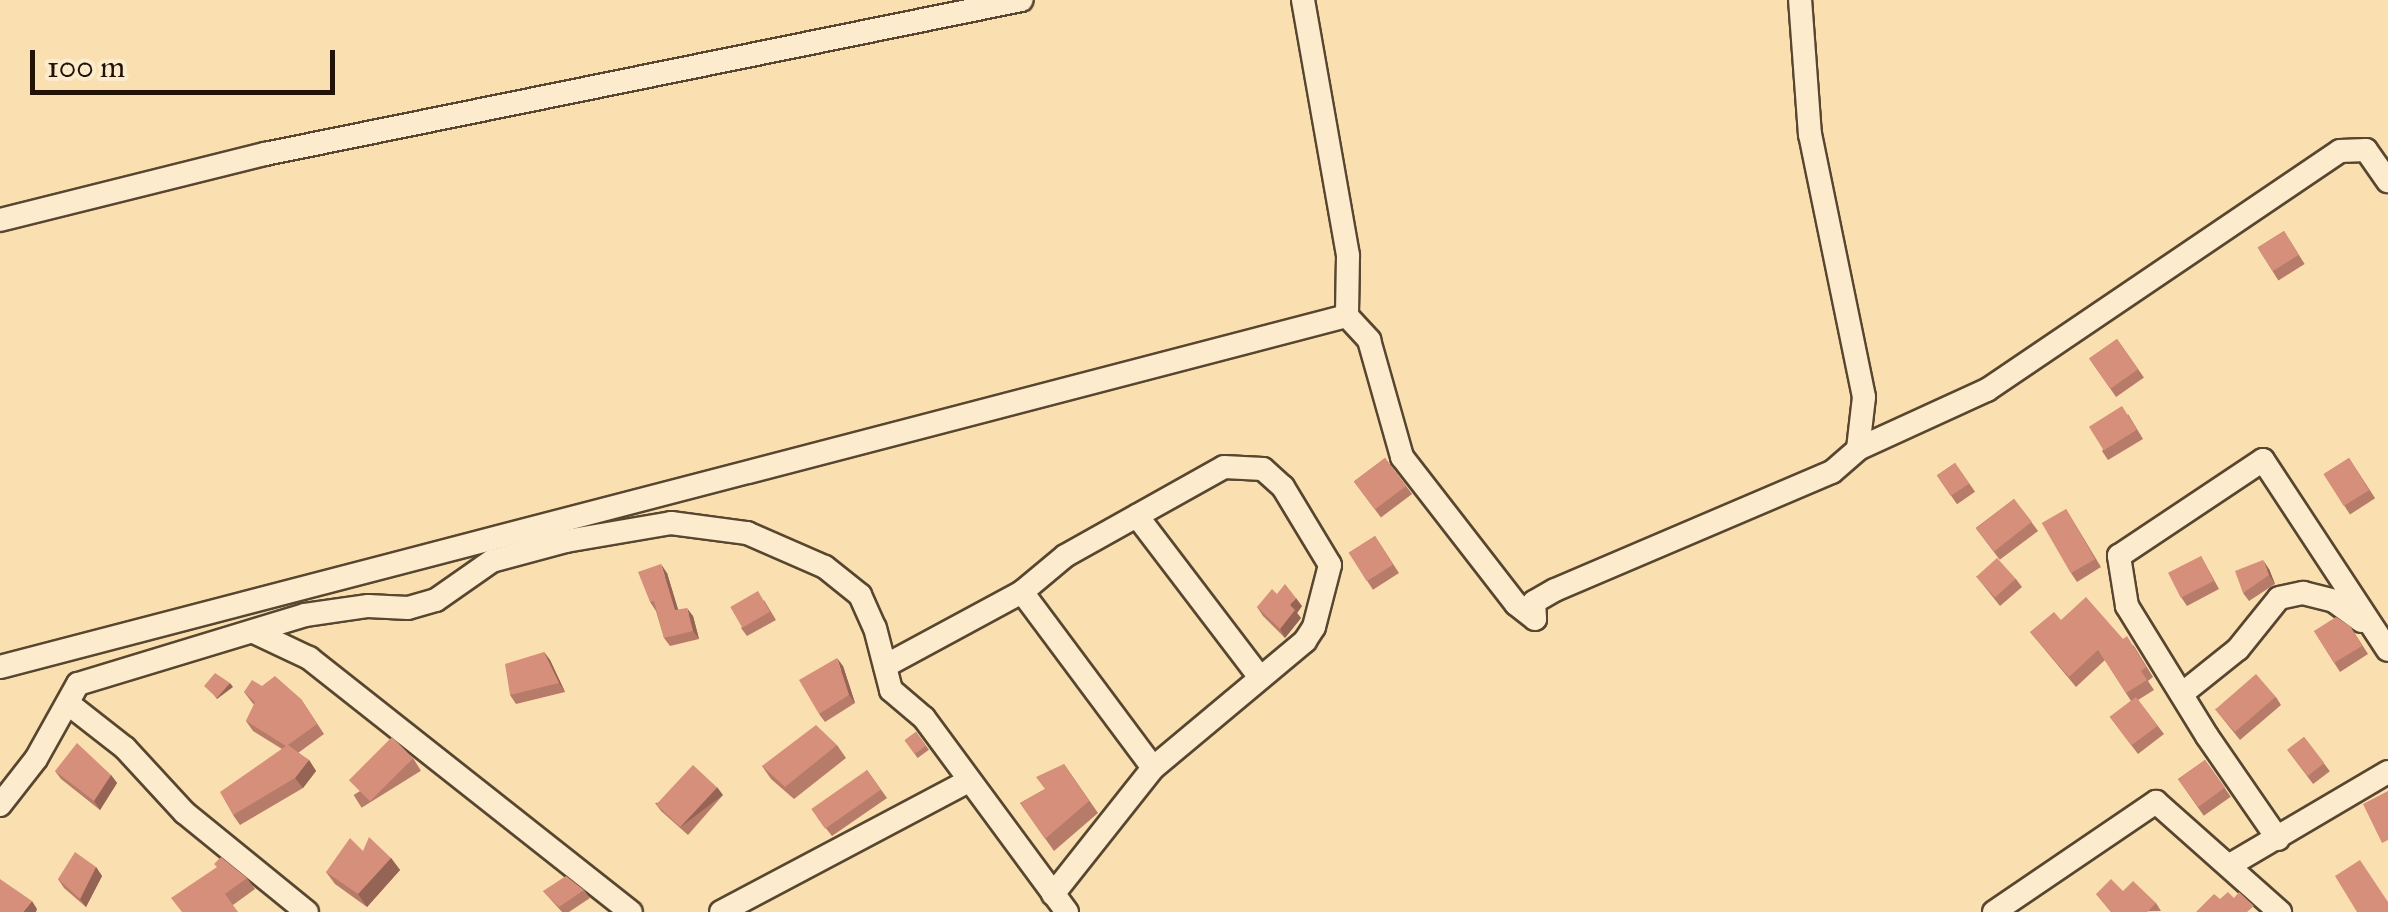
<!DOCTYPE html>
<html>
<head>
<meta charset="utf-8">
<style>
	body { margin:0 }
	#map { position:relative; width:2388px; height:912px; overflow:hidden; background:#fae0b0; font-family:"IM FELL Great Primer",serif }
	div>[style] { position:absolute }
	.roads { filter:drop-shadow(2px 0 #584630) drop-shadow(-2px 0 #584630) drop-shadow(0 2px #584630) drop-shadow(0 -2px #584630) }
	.minor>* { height:22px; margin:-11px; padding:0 11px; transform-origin:11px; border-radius:11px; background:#fcebcc }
	.wall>* { inset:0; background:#b77b69; transform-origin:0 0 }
	.shaded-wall>* { inset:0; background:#956455; transform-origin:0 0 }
	.building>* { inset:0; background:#d58f7a; transform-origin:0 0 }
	span { translate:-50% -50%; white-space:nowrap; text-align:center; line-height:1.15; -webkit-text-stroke:10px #fcebcc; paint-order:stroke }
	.scale { position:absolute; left:30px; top:50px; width:305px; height:45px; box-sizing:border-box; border:5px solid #221305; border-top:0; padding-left:12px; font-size:30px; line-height:35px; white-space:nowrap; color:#221305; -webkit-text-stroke:8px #fcebcc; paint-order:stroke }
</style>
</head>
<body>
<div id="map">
	<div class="roads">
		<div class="minor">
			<i style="left:1303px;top:0;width:260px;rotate:80deg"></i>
			<i style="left:1348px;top:256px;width:60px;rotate:91deg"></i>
			<i style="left:0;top:220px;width:273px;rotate:-14deg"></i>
			<i style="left:265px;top:154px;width:772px;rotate:-11.51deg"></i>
			<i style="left:1858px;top:449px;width:142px;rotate:-24.6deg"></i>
			<i style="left:1987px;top:390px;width:426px;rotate:-34.1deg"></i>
			<i style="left:2340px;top:151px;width:26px;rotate:-2deg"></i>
			<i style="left:2366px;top:150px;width:38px;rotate:55deg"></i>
			<i style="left:1137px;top:516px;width:201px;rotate:52.7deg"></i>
			<i style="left:1022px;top:592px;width:219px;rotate:53.3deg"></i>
			<i style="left:256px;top:633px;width:59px;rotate:25.3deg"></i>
			<i style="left:309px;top:658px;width:410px;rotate:38.3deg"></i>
			<i style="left:885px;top:666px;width:156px;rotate:-28.4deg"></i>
			<i style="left:1022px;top:592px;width:56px;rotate:-39.9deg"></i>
			<i style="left:1065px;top:556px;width:182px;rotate:-29.2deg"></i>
			<i style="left:1224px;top:467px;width:39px;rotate:3deg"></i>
			<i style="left:1263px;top:469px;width:27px;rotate:42deg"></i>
			<i style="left:1283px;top:487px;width:91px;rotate:58.9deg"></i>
			<i style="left:1330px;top:565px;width:64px;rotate:104.5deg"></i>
			<i style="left:1314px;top:627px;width:17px;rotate:123deg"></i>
			<i style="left:1305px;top:641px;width:198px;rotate:140.1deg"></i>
			<i style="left:1153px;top:768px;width:161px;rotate:128.4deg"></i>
			<i style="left:0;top:667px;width:1392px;rotate:-14.61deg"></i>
			<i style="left:1347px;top:316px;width:33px;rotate:47deg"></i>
			<i style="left:1369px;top:340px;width:122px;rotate:74.2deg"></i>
			<i style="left:1402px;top:457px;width:186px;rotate:52.2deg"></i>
			<i style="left:1516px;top:604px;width:24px;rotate:38deg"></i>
			<i style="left:1535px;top:619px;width:17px;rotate:-93deg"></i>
			<i style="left:1534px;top:602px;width:24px;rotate:-30deg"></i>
			<i style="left:1555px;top:590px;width:301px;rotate:-23.1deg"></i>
			<i style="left:1832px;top:472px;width:35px;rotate:-41deg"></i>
			<i style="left:1858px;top:449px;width:52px;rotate:-83.4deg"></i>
			<i style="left:1864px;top:397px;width:268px;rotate:-101.6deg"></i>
			<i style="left:1810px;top:135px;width:135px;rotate:-94.2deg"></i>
			<i style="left:2183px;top:693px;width:70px;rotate:-38.7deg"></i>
			<i style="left:2238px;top:649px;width:65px;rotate:-51.2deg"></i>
			<i style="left:2279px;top:598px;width:25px;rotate:-12deg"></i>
			<i style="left:2303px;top:593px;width:32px;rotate:14deg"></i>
			<i style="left:2334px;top:601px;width:34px;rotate:36deg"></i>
			<i style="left:70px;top:705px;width:70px;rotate:38deg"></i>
			<i style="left:125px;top:748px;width:88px;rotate:47.3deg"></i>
			<i style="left:185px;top:813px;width:157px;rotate:39.1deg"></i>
			<i style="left:0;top:805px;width:58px;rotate:-52deg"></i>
			<i style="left:36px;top:759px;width:86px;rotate:-60.8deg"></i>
			<i style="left:78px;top:684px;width:237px;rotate:-16.9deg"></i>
			<i style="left:305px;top:615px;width:64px;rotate:-8.1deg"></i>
			<i style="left:368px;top:606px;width:40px;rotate:2.9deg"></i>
			<i style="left:408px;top:608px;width:29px;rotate:-16deg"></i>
			<i style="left:436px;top:600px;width:68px;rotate:-34.9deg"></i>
			<i style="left:492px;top:561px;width:77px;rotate:-15.1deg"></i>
			<i style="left:566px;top:541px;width:107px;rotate:-9.7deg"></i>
			<i style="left:671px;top:523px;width:77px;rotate:7.5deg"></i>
			<i style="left:747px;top:533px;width:85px;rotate:23.6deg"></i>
			<i style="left:825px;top:567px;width:45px;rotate:38.7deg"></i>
			<i style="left:860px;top:595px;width:36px;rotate:66deg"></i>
			<i style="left:875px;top:628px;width:64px;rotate:75.5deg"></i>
			<i style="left:891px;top:690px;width:43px;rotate:40.3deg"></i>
			<i style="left:924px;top:718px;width:241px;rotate:53.6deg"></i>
			<i style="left:2278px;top:839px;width:125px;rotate:-124.6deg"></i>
			<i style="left:2207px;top:736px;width:153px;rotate:-121.6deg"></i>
			<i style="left:2127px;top:606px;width:51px;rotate:-99.1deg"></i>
			<i style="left:2119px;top:556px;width:173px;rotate:-33.7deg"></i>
			<i style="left:2263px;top:460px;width:227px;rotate:56.7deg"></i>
			<i style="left:2230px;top:865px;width:183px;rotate:-30.5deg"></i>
			<i style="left:721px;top:912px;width:280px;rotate:-27.9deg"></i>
			<i style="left:1994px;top:912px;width:196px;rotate:-34.2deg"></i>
			<i style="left:2156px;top:802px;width:166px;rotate:41.6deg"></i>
		</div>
	</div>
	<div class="wall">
		<i style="left:2284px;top:231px;width:39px;height:31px;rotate:58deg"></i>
		<i style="left:2117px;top:339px;width:47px;height:34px;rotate:55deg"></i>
		<i style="clip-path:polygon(2128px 414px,2143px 439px,2108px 460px,2102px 451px)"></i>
		<i style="left:1385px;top:458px;width:45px;height:39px;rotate:53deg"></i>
		<i style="left:2349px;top:458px;width:48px;height:30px;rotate:57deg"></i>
		<i style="left:1955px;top:463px;width:35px;height:22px;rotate:55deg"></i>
		<i style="left:2014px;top:499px;width:40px;height:48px;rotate:53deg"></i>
		<i style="clip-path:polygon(2066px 509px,2101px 567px,2077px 582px,2071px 573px)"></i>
		<i style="left:1375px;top:536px;width:44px;height:31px;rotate:57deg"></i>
		<i style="clip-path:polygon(2201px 556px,2219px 589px,2187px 606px,2181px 597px)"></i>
		<i style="clip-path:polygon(2269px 569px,2275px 584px,2249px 601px,2243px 593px)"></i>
		<i style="clip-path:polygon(667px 573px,678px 610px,693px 616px,699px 639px,670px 646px,664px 638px,656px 611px,650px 602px)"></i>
		<i style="clip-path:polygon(1976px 576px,2016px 579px,2022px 587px,2000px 606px)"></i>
		<i style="clip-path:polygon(1277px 594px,1302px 606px,1297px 613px,1301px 618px,1285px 638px,1263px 616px,1257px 607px)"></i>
		<i style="clip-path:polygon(764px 600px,776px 620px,747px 636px,741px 628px)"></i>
		<i style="clip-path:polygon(2061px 620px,2123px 639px,2134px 646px,2153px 677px,2148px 681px,2154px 690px,2138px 700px,2164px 734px,2138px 754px,2110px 717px,2131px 701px,2105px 660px,2076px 687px,2030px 632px)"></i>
		<i style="clip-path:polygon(2350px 626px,2368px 654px,2340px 672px,2314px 631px)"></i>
		<i style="clip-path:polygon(544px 652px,550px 660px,565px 692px,516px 704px,510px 695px)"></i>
		<i style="clip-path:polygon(843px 666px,855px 703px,825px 722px,819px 714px)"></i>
		<i style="clip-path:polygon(262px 686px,301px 699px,324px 734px,298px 753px,309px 760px,316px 771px,303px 788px,240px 825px,233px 815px,282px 749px,253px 731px,246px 721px,254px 705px,244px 692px)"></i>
		<i style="clip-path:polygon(2276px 697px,2281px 705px,2240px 740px,2215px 709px)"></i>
		<i style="left:916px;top:732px;width:22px;height:14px;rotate:54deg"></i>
		<i style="left:2304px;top:737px;width:43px;height:21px;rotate:53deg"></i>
		<i style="clip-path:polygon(837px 745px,846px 758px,794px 799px,771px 779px,762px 766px)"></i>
		<i style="left:413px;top:758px;width:15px;height:70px;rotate:58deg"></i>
		<i style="left:2205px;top:760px;width:45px;height:33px;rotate:55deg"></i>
		<i style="clip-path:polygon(1064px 764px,1098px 813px,1054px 851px,1020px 803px,1045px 789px)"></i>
		<i style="clip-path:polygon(867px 770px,887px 798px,832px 836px,817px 817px)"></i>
		<i style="clip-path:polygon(55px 771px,111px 775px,117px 783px,100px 810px,61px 779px)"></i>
		<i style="clip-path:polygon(723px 795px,688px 835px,661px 811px,655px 803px)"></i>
		<i style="clip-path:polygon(363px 851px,391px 858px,400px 870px,367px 907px,335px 884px,326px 872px)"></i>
		<i style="clip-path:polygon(96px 867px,102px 876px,86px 907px,64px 888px,58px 879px)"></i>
		<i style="clip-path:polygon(247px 878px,255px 889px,233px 905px,171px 898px)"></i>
		<i style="clip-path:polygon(584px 890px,590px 898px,569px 912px,562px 912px,543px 891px)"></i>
		<i style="clip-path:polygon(2123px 891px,2156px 903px,2161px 911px,2111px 912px,2096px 894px)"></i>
	</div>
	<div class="shaded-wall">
		<i style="clip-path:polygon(2263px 560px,2269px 569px,2275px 584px,2269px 575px)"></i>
		<i style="clip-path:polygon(661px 564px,667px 573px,681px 619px,675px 610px)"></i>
		<i style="clip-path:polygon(1296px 598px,1302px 606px,1297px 613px,1301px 618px,1285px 638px,1280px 629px,1290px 605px)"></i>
		<i style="clip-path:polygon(687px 608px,693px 616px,699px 639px,693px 631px)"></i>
		<i style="clip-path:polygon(544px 652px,550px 660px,565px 692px,559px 683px)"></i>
		<i style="clip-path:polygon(837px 658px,843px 666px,855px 703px,849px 695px)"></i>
		<i style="left:230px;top:683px;width:5px;height:20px;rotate:53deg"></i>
		<i style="clip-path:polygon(309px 760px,316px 771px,303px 788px,295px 778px)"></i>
		<i style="clip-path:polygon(111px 775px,117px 783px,100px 810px,94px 801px)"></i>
		<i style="left:717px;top:787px;width:10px;height:53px;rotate:53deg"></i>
		<i style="clip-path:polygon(391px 858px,400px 870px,367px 907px,358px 894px)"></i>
		<i style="clip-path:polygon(96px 867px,102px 876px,86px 907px,80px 899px)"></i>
		<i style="clip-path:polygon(32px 901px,37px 909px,36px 912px,23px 912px)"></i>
	</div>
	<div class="building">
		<i style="left:2284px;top:231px;width:28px;height:31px;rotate:58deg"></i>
		<i style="left:2117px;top:339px;width:37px;height:34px;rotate:55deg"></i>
		<i style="left:2122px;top:406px;width:28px;height:39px;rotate:58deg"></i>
		<i style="left:1385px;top:458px;width:35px;height:39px;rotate:53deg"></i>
		<i style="left:2349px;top:458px;width:38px;height:30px;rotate:58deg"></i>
		<i style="left:1955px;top:463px;width:25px;height:22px;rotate:56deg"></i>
		<i style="left:2014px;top:499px;width:29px;height:48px;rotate:52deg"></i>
		<i style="left:2066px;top:509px;width:58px;height:28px;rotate:60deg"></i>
		<i style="left:1375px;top:536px;width:34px;height:31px;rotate:58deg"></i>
		<i style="left:2201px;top:556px;width:28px;height:37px;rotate:63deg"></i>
		<i style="left:1997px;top:558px;width:28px;height:28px;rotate:48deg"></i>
		<i style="clip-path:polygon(2263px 560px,2269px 575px,2243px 593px,2235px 571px)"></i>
		<i style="clip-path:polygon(661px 564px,675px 610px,687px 608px,693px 631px,664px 638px,654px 601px,650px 602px,638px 572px)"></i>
		<i style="clip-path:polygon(1285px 584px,1296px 598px,1290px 605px,1295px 610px,1280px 629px,1257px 607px,1272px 589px,1277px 594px)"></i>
		<i style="left:758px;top:591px;width:24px;height:32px;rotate:60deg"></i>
		<i style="clip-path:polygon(2086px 597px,2123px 639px,2127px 636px,2146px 667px,2141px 671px,2147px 680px,2126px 693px,2098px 650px,2069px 677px,2030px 632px,2054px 612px,2061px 620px)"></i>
		<i style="clip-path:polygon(2336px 617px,2350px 626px,2362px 646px,2334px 663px,2314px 631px)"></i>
		<i style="clip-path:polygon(544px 652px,559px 683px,510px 695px,505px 664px)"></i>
		<i style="clip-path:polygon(837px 658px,849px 695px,819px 714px,799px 680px)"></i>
		<i style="clip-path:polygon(215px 673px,230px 683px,217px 698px,204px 686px)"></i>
		<i style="left:2256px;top:674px;width:30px;height:54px;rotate:49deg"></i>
		<i style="clip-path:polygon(275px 676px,301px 699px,317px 724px,288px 745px,309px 760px,295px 778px,233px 815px,220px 792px,286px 746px,246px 721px,255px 702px,244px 692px,252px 680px,262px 686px)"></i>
		<i style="left:2136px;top:697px;width:36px;height:33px;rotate:53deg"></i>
		<i style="clip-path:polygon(816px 725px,837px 745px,785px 787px,762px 766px)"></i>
		<i style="left:916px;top:732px;width:17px;height:14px;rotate:54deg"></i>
		<i style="left:392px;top:737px;width:30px;height:61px;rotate:45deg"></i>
		<i style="left:2304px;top:737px;width:33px;height:21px;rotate:52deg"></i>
		<i style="clip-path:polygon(77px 743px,111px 775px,94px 801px,55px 771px)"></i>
		<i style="left:2205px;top:760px;width:34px;height:33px;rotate:54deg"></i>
		<i style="clip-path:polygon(1064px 764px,1089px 801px,1045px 839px,1020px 803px,1045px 789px,1036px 777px)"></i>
		<i style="left:693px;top:765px;width:33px;height:54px;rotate:43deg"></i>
		<i style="left:867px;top:770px;width:24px;height:68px;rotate:55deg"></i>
		<i style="clip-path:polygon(2388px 791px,2388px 840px,2382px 843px,2363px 804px)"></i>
		<i style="clip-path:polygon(369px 837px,391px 858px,358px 894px,326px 872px,350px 838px,363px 851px)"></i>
		<i style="clip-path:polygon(75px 852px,96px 867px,80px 899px,58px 879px)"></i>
		<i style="clip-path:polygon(221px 857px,247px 878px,225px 894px,238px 912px,182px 912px,171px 898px,217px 867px,214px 864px)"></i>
		<i style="clip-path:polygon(2360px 860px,2388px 902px,2388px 912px,2357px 912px,2335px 876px)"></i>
		<i style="clip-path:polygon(566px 876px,584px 890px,559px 907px,543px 891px)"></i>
		<i style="clip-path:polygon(0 879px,32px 901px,23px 912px,0 912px)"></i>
		<i style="clip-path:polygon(2111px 879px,2123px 891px,2133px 881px,2156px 903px,2147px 912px,2112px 912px,2096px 894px)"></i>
		<i style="clip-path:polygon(2228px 892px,2234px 898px,2239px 892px,2254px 906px,2247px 912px,2196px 912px,2214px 894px,2220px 899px)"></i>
	</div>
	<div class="scale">100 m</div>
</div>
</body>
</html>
